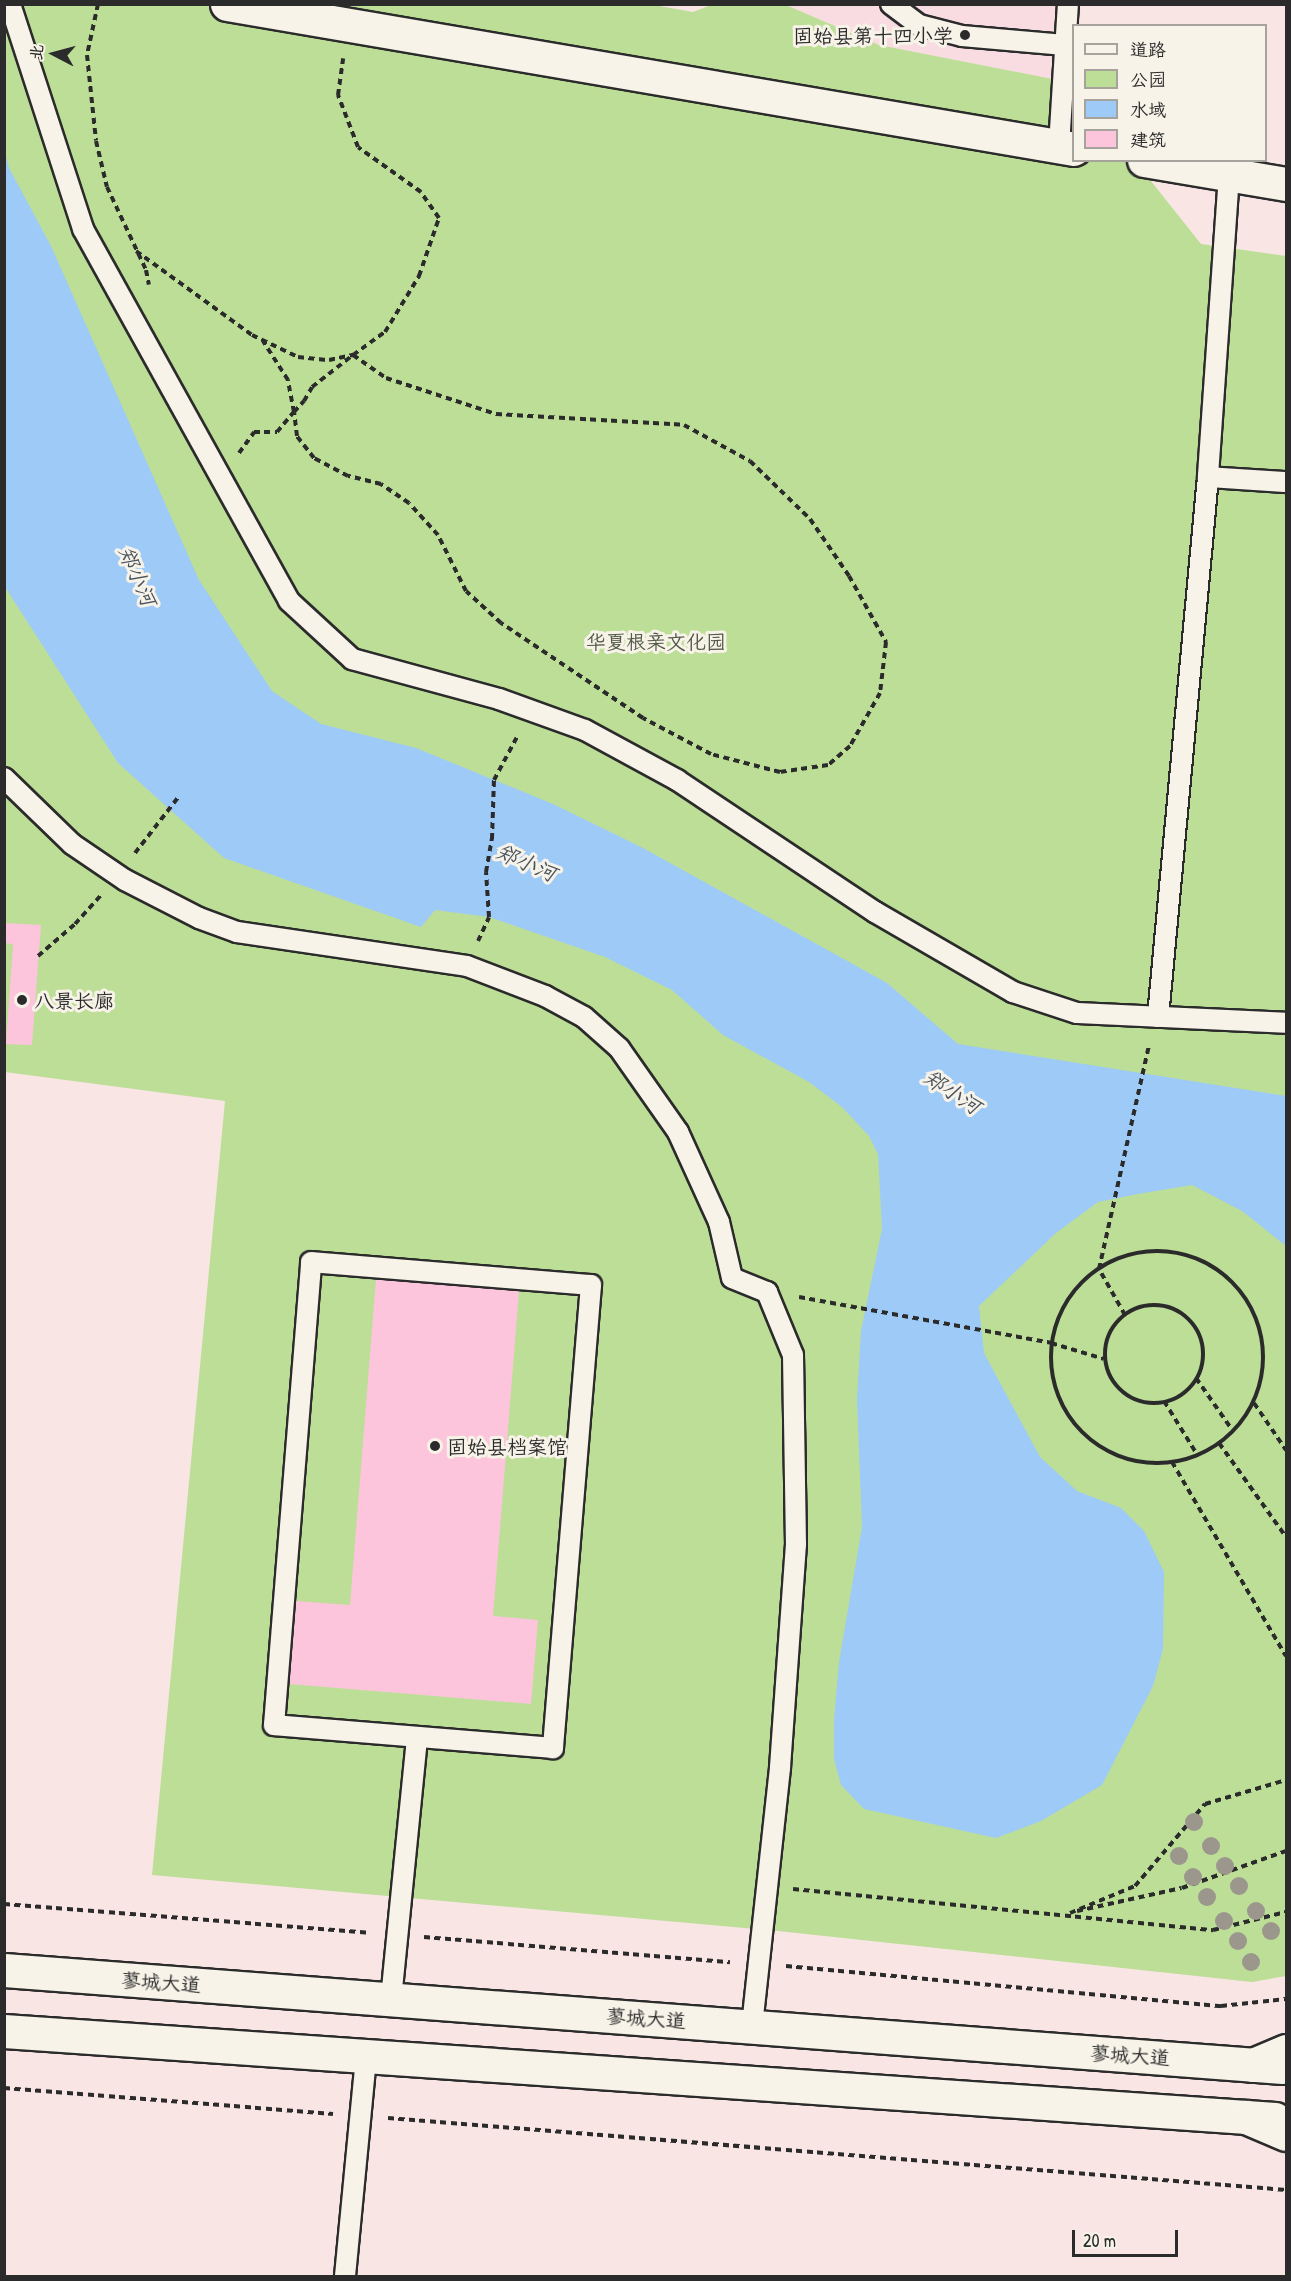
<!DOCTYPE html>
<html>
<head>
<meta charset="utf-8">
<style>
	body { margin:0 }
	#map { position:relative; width:1291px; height:2281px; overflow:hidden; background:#f8e5e4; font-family:"Patrick Hand","LXGW WenKai TC",sans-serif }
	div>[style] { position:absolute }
	.built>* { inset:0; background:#f9dbe2 }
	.green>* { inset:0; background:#bdde97 }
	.water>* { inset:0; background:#9dcaf7 }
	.building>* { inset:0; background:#fcc5dc }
	.path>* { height:4px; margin-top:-2px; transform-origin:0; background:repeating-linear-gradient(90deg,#2b2b2b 0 6px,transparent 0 10.5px) }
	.path>.ring { margin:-2px; padding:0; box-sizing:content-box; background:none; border:4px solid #2b2b2b; border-radius:50% }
	.roads { filter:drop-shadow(2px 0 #2b2b2b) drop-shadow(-2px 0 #2b2b2b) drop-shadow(0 2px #2b2b2b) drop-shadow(0 -2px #2b2b2b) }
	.service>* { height:20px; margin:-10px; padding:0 10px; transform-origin:10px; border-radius:10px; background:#f7f3e8 }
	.minor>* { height:33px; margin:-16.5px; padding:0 16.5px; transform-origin:16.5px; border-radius:16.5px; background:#f7f3e8 }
	.primary>* { height:33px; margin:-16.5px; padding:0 16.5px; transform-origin:16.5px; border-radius:16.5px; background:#f7f3e8 }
	.trunk>* { height:33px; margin:-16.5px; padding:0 16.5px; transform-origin:16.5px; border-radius:16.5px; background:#f7f3e8 }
	.trees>* { width:18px; height:18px; margin:-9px; border-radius:50%; background:#9c978d }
	.dots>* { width:16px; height:16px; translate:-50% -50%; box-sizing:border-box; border:3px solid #f7f3e8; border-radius:50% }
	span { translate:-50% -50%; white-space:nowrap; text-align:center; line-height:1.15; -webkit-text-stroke:6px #f7f3e8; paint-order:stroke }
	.poi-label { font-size:20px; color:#2b2b2b }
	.right { translate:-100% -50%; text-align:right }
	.left { translate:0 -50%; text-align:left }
	.park-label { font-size:20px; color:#505846 }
	.street-label { font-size:20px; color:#2b2b2b }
	.water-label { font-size:21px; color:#48535e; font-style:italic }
	.frame { position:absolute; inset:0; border:6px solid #2b2b2b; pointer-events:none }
	.legend { position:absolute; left:1072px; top:24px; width:195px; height:138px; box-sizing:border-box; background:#f7f3e8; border:2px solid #a5a39c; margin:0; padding:8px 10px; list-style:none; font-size:18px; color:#2b2b2b }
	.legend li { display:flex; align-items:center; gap:12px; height:30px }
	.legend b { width:30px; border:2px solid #a5a39c }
	.north { position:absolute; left:24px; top:24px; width:60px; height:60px; -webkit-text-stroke:4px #f7f3e8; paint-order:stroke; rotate:276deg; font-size:16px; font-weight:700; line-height:24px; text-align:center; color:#2b2b2b }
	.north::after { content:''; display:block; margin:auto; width:21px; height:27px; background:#2b2b2b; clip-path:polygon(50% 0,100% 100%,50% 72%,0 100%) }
	.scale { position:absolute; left:1072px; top:2230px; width:106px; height:27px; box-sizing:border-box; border:3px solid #2b2b2b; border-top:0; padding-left:8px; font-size:18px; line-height:21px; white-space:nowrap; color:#2b2b2b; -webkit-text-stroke:4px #f7f3e8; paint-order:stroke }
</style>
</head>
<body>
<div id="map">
	<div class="built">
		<i style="clip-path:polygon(786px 5px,1081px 5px,1079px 25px,1074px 26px,1073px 83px,879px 45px)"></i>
	</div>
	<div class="green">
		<i style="clip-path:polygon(648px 4px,693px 12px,711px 5px,786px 5px,879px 45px,1073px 83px,1074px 160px,1135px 161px,1201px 244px,1286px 256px,1286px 1976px,1252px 1982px,778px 1931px,152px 1875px,225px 1101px,5px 1072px,5px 5px)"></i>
	</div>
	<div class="water">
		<i style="clip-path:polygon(5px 153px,9px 168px,51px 246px,199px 580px,272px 691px,321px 724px,416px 748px,553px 804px,643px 848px,887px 983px,958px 1044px,1286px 1096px,1286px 1246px,1242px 1211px,1192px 1185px,1138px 1194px,1098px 1202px,1056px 1233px,979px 1306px,984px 1353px,1040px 1457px,1077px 1491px,1121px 1508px,1144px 1531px,1164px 1572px,1163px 1649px,1153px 1686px,1102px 1785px,1041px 1821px,996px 1838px,864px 1809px,841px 1785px,834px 1759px,834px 1719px,839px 1662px,862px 1527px,857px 1399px,861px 1331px,882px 1229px,878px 1154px,869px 1136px,842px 1107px,809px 1082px,723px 1035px,672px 990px,605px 957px,489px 917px,435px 910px,421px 927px,224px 858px,118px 763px,5px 587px)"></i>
	</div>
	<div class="building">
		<i style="clip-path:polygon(4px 923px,41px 925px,32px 1045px,6px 1044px,13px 944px,4px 943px)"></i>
		<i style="clip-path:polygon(376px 1279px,519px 1291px,493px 1616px,538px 1620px,531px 1704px,289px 1684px,296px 1601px,350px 1605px)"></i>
	</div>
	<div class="path">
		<i style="left:98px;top:4px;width:52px;rotate:102.2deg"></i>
		<i style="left:87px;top:55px;width:86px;rotate:84deg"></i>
		<i style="left:96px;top:141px;width:47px;rotate:76.6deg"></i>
		<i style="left:107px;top:187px;width:92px;rotate:64.8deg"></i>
		<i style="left:146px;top:270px;width:15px;rotate:79deg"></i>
		<i style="left:136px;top:251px;width:143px;rotate:35.9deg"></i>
		<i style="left:252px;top:335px;width:51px;rotate:25.6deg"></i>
		<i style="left:298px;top:357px;width:31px;rotate:6deg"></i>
		<i style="left:329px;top:360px;width:25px;rotate:-12deg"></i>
		<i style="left:353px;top:355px;width:39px;rotate:-36deg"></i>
		<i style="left:385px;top:332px;width:66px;rotate:-58.7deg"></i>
		<i style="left:419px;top:276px;width:61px;rotate:-71deg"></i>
		<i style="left:439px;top:218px;width:32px;rotate:-125deg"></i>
		<i style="left:421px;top:192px;width:77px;rotate:-144.5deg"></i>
		<i style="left:358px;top:147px;width:56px;rotate:-111deg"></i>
		<i style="left:338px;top:95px;width:37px;rotate:-82deg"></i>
		<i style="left:239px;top:453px;width:26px;rotate:-54deg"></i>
		<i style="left:254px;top:432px;width:23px"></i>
		<i style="left:277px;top:432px;width:26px;rotate:-50deg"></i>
		<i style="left:294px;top:412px;width:15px;rotate:-48deg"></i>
		<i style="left:304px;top:401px;width:16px;rotate:-60deg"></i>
		<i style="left:312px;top:387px;width:52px;rotate:-38deg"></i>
		<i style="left:353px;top:355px;width:40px;rotate:34.9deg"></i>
		<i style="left:386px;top:378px;width:116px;rotate:18.1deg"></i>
		<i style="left:496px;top:414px;width:188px;rotate:3.3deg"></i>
		<i style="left:684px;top:425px;width:75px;rotate:28.6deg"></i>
		<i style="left:750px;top:461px;width:83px;rotate:44deg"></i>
		<i style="left:810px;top:519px;width:69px;rotate:55.6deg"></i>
		<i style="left:849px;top:576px;width:76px;rotate:60.7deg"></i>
		<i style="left:886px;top:642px;width:51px;rotate:96.7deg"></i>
		<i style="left:880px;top:693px;width:61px;rotate:119.5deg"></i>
		<i style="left:850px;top:746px;width:29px;rotate:139deg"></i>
		<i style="left:828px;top:765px;width:49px;rotate:171.7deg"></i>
		<i style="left:780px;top:772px;width:71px;rotate:-165.4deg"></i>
		<i style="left:711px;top:754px;width:77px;rotate:-152.1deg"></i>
		<i style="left:643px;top:718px;width:171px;rotate:-146.2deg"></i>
		<i style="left:501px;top:623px;width:47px;rotate:-137.6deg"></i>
		<i style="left:466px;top:591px;width:63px;rotate:-116.6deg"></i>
		<i style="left:438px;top:535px;width:43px;rotate:-132.2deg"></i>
		<i style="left:409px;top:503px;width:34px;rotate:-146deg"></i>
		<i style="left:381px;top:484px;width:34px;rotate:-166deg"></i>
		<i style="left:348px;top:476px;width:38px;rotate:-152deg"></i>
		<i style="left:314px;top:458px;width:28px;rotate:-128deg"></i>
		<i style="left:297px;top:436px;width:24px;rotate:-97deg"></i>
		<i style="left:294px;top:412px;width:33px;rotate:-101deg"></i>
		<i style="left:288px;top:380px;width:46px;rotate:-122.7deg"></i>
		<i style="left:135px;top:853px;width:73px;rotate:-52.2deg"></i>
		<i style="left:478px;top:941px;width:26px;rotate:-65deg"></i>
		<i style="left:489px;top:917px;width:45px;rotate:-93.8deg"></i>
		<i style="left:486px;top:872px;width:34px;rotate:-80deg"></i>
		<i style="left:492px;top:839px;width:59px;rotate:-88.1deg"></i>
		<i style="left:494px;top:780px;width:51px;rotate:-61.9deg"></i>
		<i style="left:38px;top:956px;width:49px;rotate:-40.9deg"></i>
		<i style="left:75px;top:924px;width:38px;rotate:-48deg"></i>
		<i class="ring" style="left:1051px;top:1251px;width:208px;height:208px"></i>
		<i style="left:799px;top:1297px;width:256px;rotate:10.3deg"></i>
		<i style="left:1051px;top:1343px;width:55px;rotate:16.8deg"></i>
		<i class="ring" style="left:1105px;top:1305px;width:94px;height:94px"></i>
		<i style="left:1125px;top:1315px;width:53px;rotate:-119.5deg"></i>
		<i style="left:1099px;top:1269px;width:230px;rotate:-77.4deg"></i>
		<i style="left:1196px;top:1378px;width:65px;rotate:55.1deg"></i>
		<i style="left:1164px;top:1401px;width:65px;rotate:58.3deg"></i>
		<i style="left:1254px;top:1403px;width:57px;rotate:55.8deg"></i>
		<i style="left:1219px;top:1443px;width:115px;rotate:54.5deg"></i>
		<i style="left:1172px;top:1462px;width:225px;rotate:59.6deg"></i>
		<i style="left:793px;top:1889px;width:422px;rotate:5.6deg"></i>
		<i style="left:1213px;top:1930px;width:75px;rotate:-13.9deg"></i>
		<i style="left:4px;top:1904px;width:366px;rotate:4.5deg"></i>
		<i style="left:1077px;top:1911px;width:107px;rotate:-12.4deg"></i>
		<i style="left:1182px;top:1888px;width:110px;rotate:-19.6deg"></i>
		<i style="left:1070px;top:1913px;width:70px;rotate:-22.6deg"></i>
		<i style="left:1135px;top:1886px;width:108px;rotate:-49.5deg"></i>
		<i style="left:1205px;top:1804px;width:84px;rotate:-16.5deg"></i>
		<i style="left:424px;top:1937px;width:307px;rotate:4.7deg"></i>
		<i style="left:786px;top:1966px;width:437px;rotate:5.3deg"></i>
		<i style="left:1221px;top:2006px;width:65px;rotate:-6.1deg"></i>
		<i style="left:4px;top:2088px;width:330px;rotate:4.5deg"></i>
		<i style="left:388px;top:2118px;width:901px;rotate:4.58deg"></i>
	</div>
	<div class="roads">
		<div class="service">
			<i style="left:10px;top:4px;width:237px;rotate:72deg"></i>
			<i style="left:83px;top:229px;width:425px;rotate:61deg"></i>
			<i style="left:289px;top:601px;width:86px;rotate:42.6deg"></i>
			<i style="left:352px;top:659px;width:152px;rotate:15.2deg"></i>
			<i style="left:499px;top:699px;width:91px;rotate:19.8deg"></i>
			<i style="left:585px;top:730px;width:105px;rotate:28.5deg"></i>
			<i style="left:677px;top:780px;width:238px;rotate:33.7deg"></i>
			<i style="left:875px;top:912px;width:160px;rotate:30.1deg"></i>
			<i style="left:1013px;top:992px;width:67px;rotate:18.2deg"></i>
			<i style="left:1077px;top:1013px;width:209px;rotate:2.7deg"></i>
			<i style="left:891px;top:4px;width:35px;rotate:37deg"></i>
			<i style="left:919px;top:25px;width:44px;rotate:14.3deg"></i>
			<i style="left:962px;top:36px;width:103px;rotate:5deg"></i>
			<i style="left:1059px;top:146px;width:142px;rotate:-86.4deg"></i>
			<i style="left:1229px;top:175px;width:303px;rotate:94deg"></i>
			<i style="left:1208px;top:477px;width:78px;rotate:3.7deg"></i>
			<i style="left:4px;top:778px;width:95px;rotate:44.1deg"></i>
			<i style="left:72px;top:844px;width:64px;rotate:34.2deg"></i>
			<i style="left:125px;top:880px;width:83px;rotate:27.2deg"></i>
			<i style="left:199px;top:918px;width:40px;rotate:20.2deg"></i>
			<i style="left:237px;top:932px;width:232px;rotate:8.4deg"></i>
			<i style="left:467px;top:966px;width:84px;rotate:21deg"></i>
			<i style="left:545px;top:996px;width:44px;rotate:28.3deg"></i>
			<i style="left:584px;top:1017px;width:47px;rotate:41.5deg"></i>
			<i style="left:619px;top:1048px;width:103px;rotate:54.9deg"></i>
			<i style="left:678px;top:1132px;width:99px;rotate:65.5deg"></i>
			<i style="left:719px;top:1222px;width:57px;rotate:76.9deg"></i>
			<i style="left:732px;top:1278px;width:38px;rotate:22deg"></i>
			<i style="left:767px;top:1292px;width:68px;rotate:67.6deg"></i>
			<i style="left:793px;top:1355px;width:189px;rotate:89.1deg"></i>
			<i style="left:796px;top:1544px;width:225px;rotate:94.1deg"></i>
			<i style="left:780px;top:1768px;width:260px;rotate:96.2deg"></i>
			<i style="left:1158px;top:1017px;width:542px;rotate:-84.71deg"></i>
			<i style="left:311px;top:1262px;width:281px;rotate:4.7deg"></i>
			<i style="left:591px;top:1285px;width:465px;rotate:94.7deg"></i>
			<i style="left:553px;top:1748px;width:280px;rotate:-175.3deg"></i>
			<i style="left:274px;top:1725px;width:464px;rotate:-85.4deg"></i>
			<i style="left:391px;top:1999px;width:263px;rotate:-84.3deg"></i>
			<i style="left:345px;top:2276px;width:219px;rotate:-84.5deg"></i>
		</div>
		<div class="minor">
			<i style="left:227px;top:4px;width:859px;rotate:9.71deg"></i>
			<i style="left:1144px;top:160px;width:144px;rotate:9.6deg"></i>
		</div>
		<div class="primary">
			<i style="left:4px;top:1970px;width:1282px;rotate:4.34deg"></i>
			<i style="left:4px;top:2031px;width:1274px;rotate:3.96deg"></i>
		</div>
		<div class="trunk">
			<i style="left:1253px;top:2065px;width:36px;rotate:-23deg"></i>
			<i style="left:1246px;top:2117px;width:43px;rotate:23deg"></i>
		</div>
	</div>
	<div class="trees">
		<i style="left:1194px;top:1822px"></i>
		<i style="left:1211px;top:1846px"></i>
		<i style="left:1179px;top:1856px"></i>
		<i style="left:1225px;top:1866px"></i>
		<i style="left:1193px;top:1877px"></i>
		<i style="left:1239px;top:1886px"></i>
		<i style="left:1207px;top:1897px"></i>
		<i style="left:1256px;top:1911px"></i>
		<i style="left:1224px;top:1921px"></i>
		<i style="left:1271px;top:1931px"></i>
		<i style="left:1238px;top:1941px"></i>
		<i style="left:1251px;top:1962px"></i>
	</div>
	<div class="dots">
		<i style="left:965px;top:35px;background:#2b2b2b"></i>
		<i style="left:22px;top:1000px;background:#2b2b2b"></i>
		<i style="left:435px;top:1446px;background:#2b2b2b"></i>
	</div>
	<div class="poi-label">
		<span class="right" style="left:953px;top:35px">固始县第十四小学</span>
		<span class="left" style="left:34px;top:1000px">八景长廊</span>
		<span class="left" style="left:447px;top:1446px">固始县档案馆</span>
	</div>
	<div class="park-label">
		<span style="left:656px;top:641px">华夏根亲文化园</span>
	</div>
	<div class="street-label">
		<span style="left:161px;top:1982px;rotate:4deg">蓼城大道</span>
		<span style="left:646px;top:2018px;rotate:4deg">蓼城大道</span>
		<span style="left:1130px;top:2055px;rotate:4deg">蓼城大道</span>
	</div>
	<div class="water-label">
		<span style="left:137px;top:576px;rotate:66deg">郑小河</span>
		<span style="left:526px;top:863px;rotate:23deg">郑小河</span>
		<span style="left:952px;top:1092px;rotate:33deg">郑小河</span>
	</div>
	<div class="frame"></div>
	<ul class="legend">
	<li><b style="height:8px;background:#f7f3e8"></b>道路</li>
	<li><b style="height:16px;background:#bdde97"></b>公园</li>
	<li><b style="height:16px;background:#9dcaf7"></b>水域</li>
	<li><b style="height:16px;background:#fcc5dc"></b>建筑</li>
	</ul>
	<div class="north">北</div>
	<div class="scale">20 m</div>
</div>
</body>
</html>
